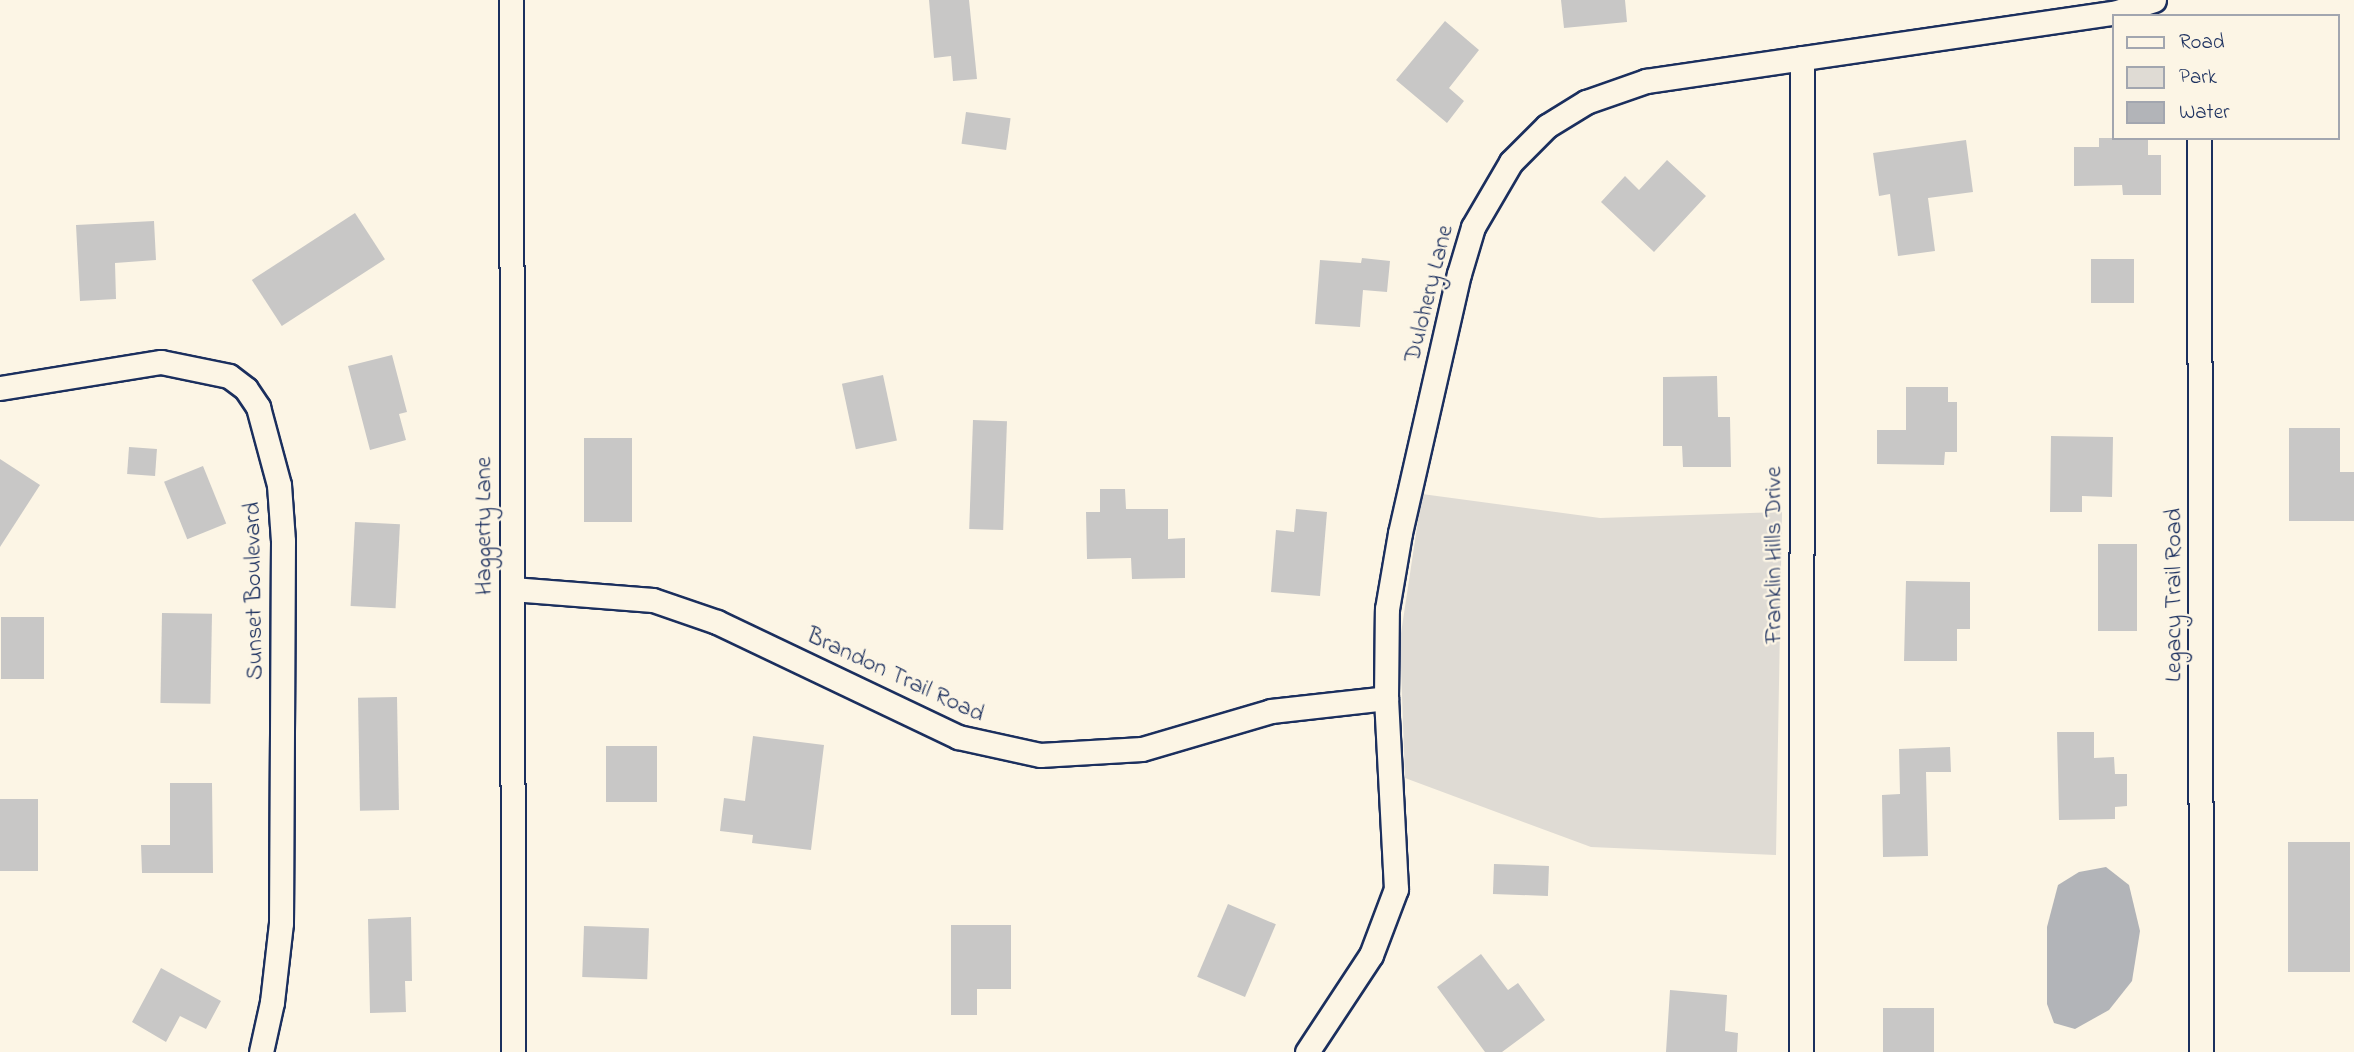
<!DOCTYPE html>
<html>
<head>
<meta charset="utf-8">
<style>
	body { margin:0 }
	#map { position:relative; width:2354px; height:1052px; overflow:hidden; background:#fcf5e5; font-family:"Indie Flower",sans-serif }
	div>[style] { position:absolute }
	.green>* { inset:0; background:#dfdbd4 }
	.water>* { inset:0; background:#b2b4b8 }
	.building>* { inset:0; background:#c8c7c6; transform-origin:0 0 }
	.roads { filter:drop-shadow(2px 0 #1b2f5e) drop-shadow(-2px 0 #1b2f5e) drop-shadow(0 2px #1b2f5e) drop-shadow(0 -2px #1b2f5e) }
	.minor>* { height:23px; margin:-11.5px; padding:0 11.5px; transform-origin:11.5px; border-radius:11.5px; background:#fcf5e5 }
	span { translate:-50% -50%; white-space:nowrap; text-align:center; line-height:1.15; -webkit-text-stroke:5px #fcf5e5; paint-order:stroke }
	.street-label { font-size:24px; color:#1b2f5e }
	.legend { position:absolute; left:2112px; top:14px; width:228px; height:126px; box-sizing:border-box; background:#fcf5e5; border:2px solid #a2a6af; margin:0; padding:9px 12px; list-style:none; font-size:21px; color:#1b2f5e }
	.legend li { display:flex; align-items:center; gap:14px; height:35px }
	.legend b { width:35px; border:2px solid #a2a6af }
</style>
</head>
<body>
<div id="map">
	<div class="green">
		<i style="clip-path:polygon(1422px 494px,1600px 518px,1782px 512px,1776px 855px,1591px 847px,1405px 778px,1400px 640px)"></i>
	</div>
	<div class="water">
		<i style="clip-path:polygon(2106px 867px,2129px 885px,2140px 931px,2132px 981px,2109px 1010px,2075px 1029px,2054px 1023px,2047px 1004px,2047px 927px,2058px 885px,2079px 872px)"></i>
	</div>
	<div class="building">
		<i style="clip-path:polygon(929px 0,969px 0,977px 79px,953px 81px,951px 56px,934px 58px)"></i>
		<i style="clip-path:polygon(1561px 0,1625px 0,1627px 22px,1564px 28px)"></i>
		<i style="clip-path:polygon(1445px 21px,1479px 50px,1449px 88px,1464px 101px,1447px 123px,1396px 80px)"></i>
		<i style="left:966px;top:112px;width:45px;height:32px;rotate:8deg"></i>
		<i style="clip-path:polygon(2099px 138px,2148px 138px,2148px 155px,2161px 155px,2161px 195px,2123px 195px,2122px 185px,2074px 186px,2074px 147px,2099px 147px)"></i>
		<i style="clip-path:polygon(1966px 140px,1973px 192px,1928px 198px,1935px 251px,1898px 256px,1890px 194px,1879px 196px,1873px 153px)"></i>
		<i style="clip-path:polygon(1667px 160px,1706px 196px,1654px 252px,1601px 202px,1625px 176px,1639px 190px)"></i>
		<i style="left:355px;top:213px;width:55px;height:123px;rotate:57deg"></i>
		<i style="clip-path:polygon(154px 221px,156px 260px,115px 263px,116px 299px,80px 301px,76px 225px)"></i>
		<i style="clip-path:polygon(1362px 258px,1390px 261px,1387px 292px,1363px 290px,1360px 327px,1315px 324px,1320px 260px,1361px 263px)"></i>
		<i style="left:2091px;top:259px;width:43px;height:44px"></i>
		<i style="clip-path:polygon(392px 355px,407px 412px,399px 414px,406px 440px,370px 450px,348px 366px)"></i>
		<i style="left:883px;top:375px;width:67px;height:42px;rotate:78deg"></i>
		<i style="clip-path:polygon(1717px 376px,1718px 417px,1730px 417px,1731px 467px,1683px 467px,1682px 446px,1663px 446px,1663px 377px)"></i>
		<i style="clip-path:polygon(1906px 387px,1948px 387px,1948px 402px,1957px 402px,1957px 452px,1945px 452px,1944px 465px,1877px 464px,1877px 430px,1906px 430px)"></i>
		<i style="left:973px;top:420px;width:34px;height:109px;rotate:2deg"></i>
		<i style="clip-path:polygon(2289px 428px,2340px 428px,2340px 472px,2354px 472px,2354px 521px,2289px 521px)"></i>
		<i style="clip-path:polygon(2051px 436px,2113px 437px,2112px 497px,2082px 496px,2082px 512px,2050px 512px)"></i>
		<i style="left:584px;top:438px;width:48px;height:84px"></i>
		<i style="left:129px;top:447px;width:28px;height:27px;rotate:4deg"></i>
		<i style="clip-path:polygon(0 459px,40px 485px,0 547px)"></i>
		<i style="left:203px;top:466px;width:62px;height:42px;rotate:68deg"></i>
		<i style="clip-path:polygon(1100px 489px,1125px 489px,1126px 509px,1168px 509px,1168px 539px,1185px 538px,1185px 578px,1132px 579px,1131px 558px,1087px 559px,1086px 512px,1100px 512px)"></i>
		<i style="clip-path:polygon(1296px 509px,1327px 512px,1320px 596px,1271px 592px,1276px 530px,1294px 532px)"></i>
		<i style="left:355px;top:522px;width:45px;height:84px;rotate:3deg"></i>
		<i style="left:2098px;top:544px;width:39px;height:87px"></i>
		<i style="clip-path:polygon(1906px 581px,1970px 582px,1970px 629px,1957px 629px,1957px 661px,1904px 661px)"></i>
		<i style="left:162px;top:613px;width:50px;height:90px;rotate:1deg"></i>
		<i style="left:1px;top:617px;width:43px;height:62px"></i>
		<i style="left:397px;top:697px;width:113px;height:39px;rotate:89deg"></i>
		<i style="clip-path:polygon(2057px 732px,2094px 732px,2094px 758px,2114px 757px,2115px 774px,2127px 774px,2127px 806px,2115px 807px,2115px 819px,2059px 820px)"></i>
		<i style="clip-path:polygon(753px 736px,824px 745px,811px 850px,752px 843px,753px 835px,720px 831px,724px 798px,745px 801px)"></i>
		<i style="left:606px;top:746px;width:51px;height:56px"></i>
		<i style="clip-path:polygon(1950px 747px,1951px 772px,1926px 772px,1928px 856px,1883px 857px,1882px 795px,1900px 794px,1899px 749px)"></i>
		<i style="clip-path:polygon(170px 783px,212px 783px,213px 873px,142px 873px,141px 845px,170px 845px)"></i>
		<i style="left:0;top:799px;width:38px;height:72px"></i>
		<i style="left:2288px;top:842px;width:62px;height:130px"></i>
		<i style="left:1494px;top:864px;width:55px;height:30px;rotate:2deg"></i>
		<i style="left:1228px;top:904px;width:52px;height:79px;rotate:23deg"></i>
		<i style="clip-path:polygon(411px 917px,412px 981px,405px 981px,406px 1012px,370px 1013px,368px 919px)"></i>
		<i style="clip-path:polygon(951px 925px,1011px 925px,1011px 989px,977px 989px,977px 1015px,951px 1015px)"></i>
		<i style="left:584px;top:926px;width:65px;height:51px;rotate:2deg"></i>
		<i style="clip-path:polygon(1481px 954px,1508px 990px,1518px 983px,1545px 1020px,1502px 1052px,1485px 1052px,1437px 987px)"></i>
		<i style="clip-path:polygon(161px 968px,221px 1001px,206px 1029px,180px 1016px,166px 1042px,132px 1022px)"></i>
		<i style="clip-path:polygon(1670px 990px,1727px 995px,1725px 1031px,1738px 1033px,1737px 1052px,1666px 1052px)"></i>
		<i style="left:1883px;top:1008px;width:51px;height:44px"></i>
	</div>
	<div class="roads">
		<div class="minor">
			<i style="left:511px;top:0;width:1052px;rotate:89.89deg"></i>
			<i style="left:2199px;top:138px;width:914px;rotate:89.87deg"></i>
			<i style="left:0;top:388px;width:163px;rotate:-9.2deg"></i>
			<i style="left:161px;top:362px;width:69px;rotate:11.6deg"></i>
			<i style="left:229px;top:376px;width:21px;rotate:37deg"></i>
			<i style="left:246px;top:389px;width:22px;rotate:56deg"></i>
			<i style="left:258px;top:407px;width:81px;rotate:74.9deg"></i>
			<i style="left:279px;top:485px;width:56px;rotate:85.9deg"></i>
			<i style="left:283px;top:541px;width:382px;rotate:90.3deg"></i>
			<i style="left:281px;top:923px;width:80px;rotate:96.5deg"></i>
			<i style="left:272px;top:1002px;width:51px;rotate:102.4deg"></i>
			<i style="left:512px;top:589px;width:141px;rotate:4.5deg"></i>
			<i style="left:653px;top:600px;width:68px;rotate:19deg"></i>
			<i style="left:717px;top:622px;width:267px;rotate:25.5deg"></i>
			<i style="left:958px;top:737px;width:84px;rotate:12.4deg"></i>
			<i style="left:1040px;top:755px;width:102px;rotate:-3.4deg"></i>
			<i style="left:1142px;top:749px;width:134px;rotate:-16.4deg"></i>
			<i style="left:1271px;top:711px;width:116px;rotate:-6.4deg"></i>
			<i style="left:1307px;top:1052px;width:116px;rotate:-56.6deg"></i>
			<i style="left:1371px;top:955px;width:71px;rotate:-69.3deg"></i>
			<i style="left:1396px;top:889px;width:191px;rotate:-93deg"></i>
			<i style="left:1386px;top:698px;width:89px;rotate:-89.4deg"></i>
			<i style="left:1387px;top:609px;width:77px;rotate:-80.3deg"></i>
			<i style="left:1400px;top:533px;width:266px;rotate:-77.2deg"></i>
			<i style="left:1459px;top:274px;width:49px;rotate:-73.4deg"></i>
			<i style="left:1473px;top:227px;width:75px;rotate:-59.7deg"></i>
			<i style="left:1511px;top:162px;width:51px;rotate:-45deg"></i>
			<i style="left:1547px;top:126px;width:46px;rotate:-31.6deg"></i>
			<i style="left:1586px;top:102px;width:64px;rotate:-19.3deg"></i>
			<i style="left:1646px;top:81px;width:473px;rotate:-8.3deg"></i>
			<i style="left:2114px;top:13px;width:42px;rotate:-18deg"></i>
			<i style="left:1801px;top:1052px;width:994px;rotate:-89.94deg"></i>
		</div>
	</div>
	<div class="street-label">
		<span style="left:1430px;top:294px;rotate:-76deg">Dulohery Lane</span>
		<span style="left:485px;top:526px;rotate:-90deg">Haggerty Lane</span>
		<span style="left:1775px;top:555px;rotate:-90deg">Franklin Hills Drive</span>
		<span style="left:255px;top:591px;rotate:-91deg">Sunset Boulevard</span>
		<span style="left:2175px;top:595px;rotate:-90deg">Legacy Trail Road</span>
		<span style="left:895px;top:676px;rotate:25deg">Brandon Trail Road</span>
	</div>
	<ul class="legend">
	<li><b style="height:9px;background:#fcf5e5"></b>Road</li>
	<li><b style="height:19px;background:#dfdbd4"></b>Park</li>
	<li><b style="height:19px;background:#b2b4b8"></b>Water</li>
	</ul>
</div>
</body>
</html>
